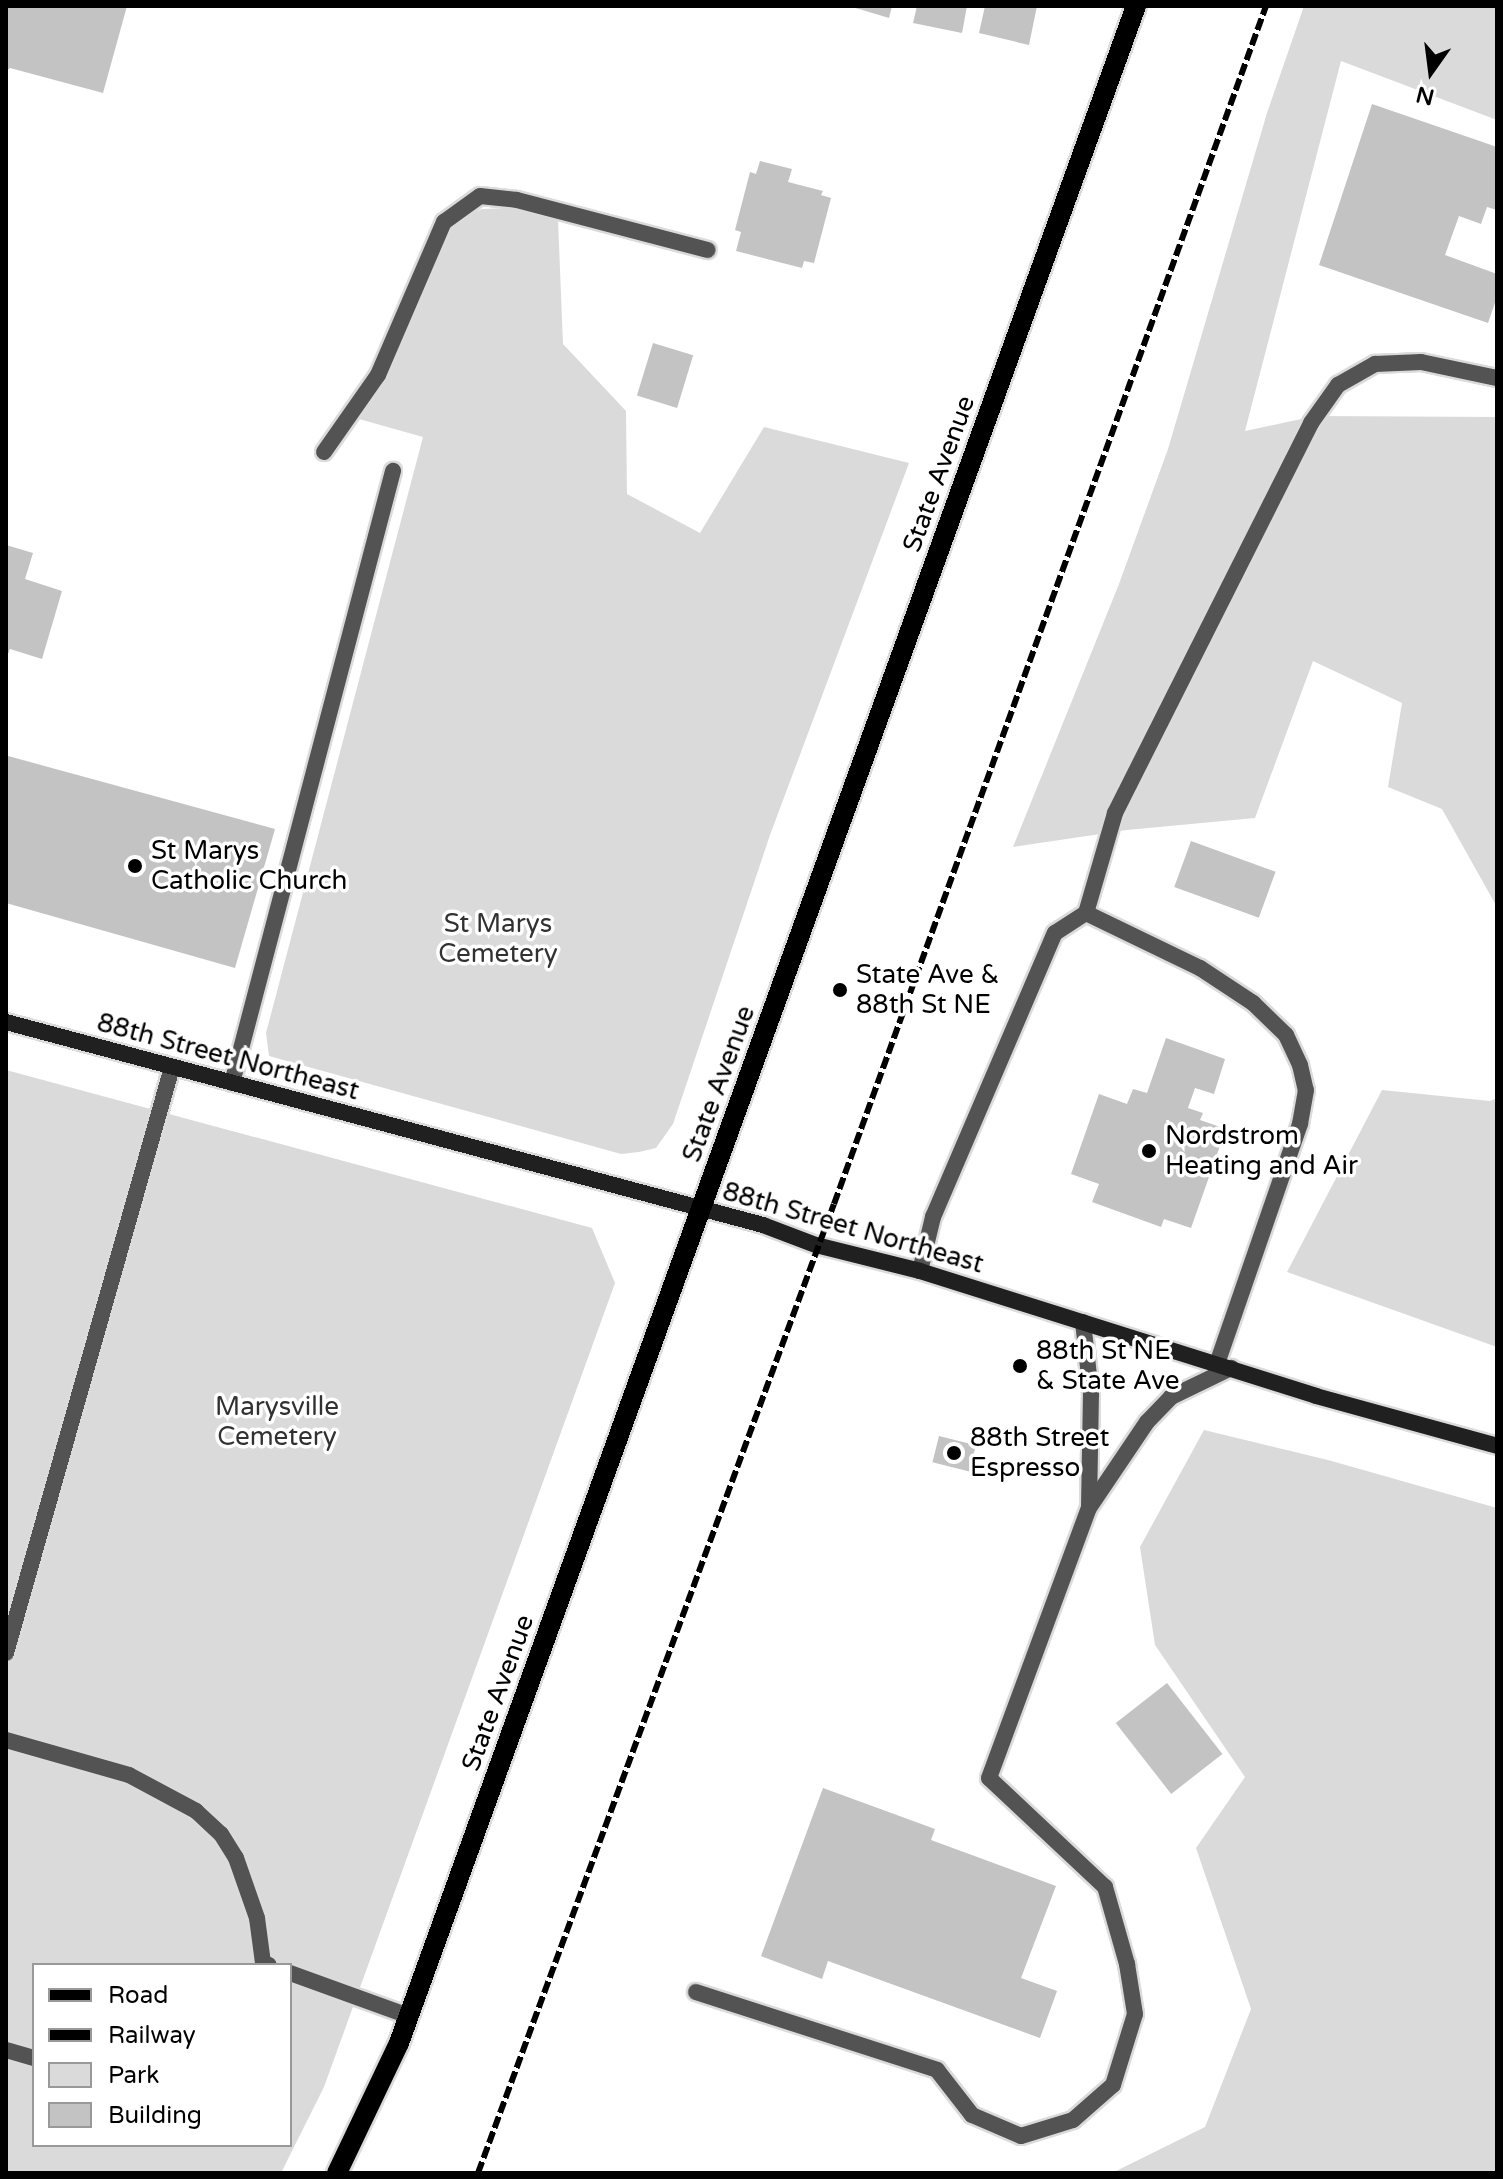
<!DOCTYPE html>
<html>
<head>
<meta charset="utf-8">
<style>
	body { margin:0 }
	#map { position:relative; width:1503px; height:2179px; overflow:hidden; background:#fff; font-family:"Varela Round",sans-serif }
	div>[style] { position:absolute }
	.green>* { inset:0; background:#dadada }
	.building>* { inset:0; background:#c3c3c3; transform-origin:0 0 }
	.roads { filter:drop-shadow(2px 0 #dbdbdb) drop-shadow(-2px 0 #dbdbdb) drop-shadow(0 2px #dbdbdb) drop-shadow(0 -2px #dbdbdb) }
	.lane>* { height:16px; margin:-8px; padding:0 8px; transform-origin:8px; border-radius:8px; background:#535353 }
	.secondary>* { height:16px; margin:-8px; padding:0 8px; transform-origin:8px; border-radius:8px; background:#202020 }
	.primary>* { height:20px; margin:-10px; padding:0 10px; transform-origin:10px; border-radius:10px; background:#000 }
	.rail>* { height:6px; margin-top:-3px; transform-origin:0; background:repeating-linear-gradient(90deg,#000 0 12px,transparent 0 16px) }
	.dots>* { width:22px; height:22px; translate:-50% -50%; box-sizing:border-box; border:4px solid #fff; border-radius:50% }
	span { translate:-50% -50%; white-space:nowrap; text-align:center; line-height:1.15; -webkit-text-stroke:7px #fff; paint-order:stroke }
	.street-label { font-size:26px; color:#000 }
	.poi-label { font-size:26px; color:#000 }
	.left { translate:0 -50%; text-align:left }
	.park-label { font-size:26px; color:#313131 }
	.frame { position:absolute; inset:0; border:8px solid #000; pointer-events:none }
	.legend { position:absolute; left:32px; top:1963px; width:260px; height:184px; box-sizing:border-box; background:#fff; border:2px solid #999; margin:0; padding:10px 14px; list-style:none; font-size:24px; color:#000 }
	.legend li { display:flex; align-items:center; gap:16px; height:40px }
	.legend b { width:40px; border:2px solid #999 }
	.north { position:absolute; left:1391px; top:32px; width:80px; height:80px; -webkit-text-stroke:6px #fff; paint-order:stroke; rotate:194deg; font-size:22px; font-weight:700; line-height:32px; text-align:center; color:#000 }
	.north::after { content:''; display:block; margin:auto; width:28px; height:36px; background:#000; clip-path:polygon(50% 0,100% 100%,50% 72%,0 100%) }
</style>
</head>
<body>
<div id="map">
	<div class="green">
		<i style="clip-path:polygon(1304px 6px,1497px 6px,1497px 120px,1341px 61px,1245px 431px,1315px 416px,1497px 417px,1497px 907px,1442px 809px,1388px 787px,1402px 703px,1313px 661px,1255px 818px,1127px 830px,1013px 847px,1119px 584px,1168px 449px,1267px 113px)"></i>
		<i style="clip-path:polygon(508px 208px,558px 220px,563px 344px,626px 411px,627px 494px,700px 533px,764px 427px,909px 463px,770px 835px,673px 1124px,656px 1148px,639px 1152px,621px 1154px,269px 1056px,266px 1033px,423px 437px,359px 419px,414px 316px,447px 233px,463px 218px,482px 209px)"></i>
		<i style="clip-path:polygon(evenodd,6px 1070px,592px 1228px,615px 1283px,324px 2087px,281px 2173px,6px 2173px,6px 1070px,34px 1965px,290px 1965px,290px 2145px,34px 2145px,34px 1965px)"></i>
		<i style="clip-path:polygon(1382px 1090px,1490px 1101px,1497px 1098px,1497px 1347px,1287px 1272px)"></i>
		<i style="clip-path:polygon(1204px 1430px,1328px 1460px,1497px 1508px,1497px 2173px,1112px 2173px,1205px 2127px,1251px 2009px,1196px 1848px,1245px 1777px,1155px 1645px,1140px 1547px)"></i>
	</div>
	<div class="building">
		<i style="clip-path:polygon(6px 6px,127px 6px,103px 93px,10px 68px,6px 71px)"></i>
		<i style="clip-path:polygon(849px 6px,892px 6px,889px 18px)"></i>
		<i style="clip-path:polygon(917px 6px,967px 6px,962px 33px,913px 23px)"></i>
		<i style="clip-path:polygon(985px 6px,1037px 6px,1029px 45px,979px 33px)"></i>
		<i style="clip-path:polygon(1372px 104px,1497px 147px,1497px 210px,1487px 207px,1481px 224px,1459px 216px,1445px 255px,1497px 274px,1497px 297px,1488px 323px,1319px 265px)"></i>
		<i style="clip-path:polygon(760px 161px,792px 169px,788px 182px,823px 191px,821px 195px,831px 198px,814px 263px,804px 261px,802px 268px,736px 251px,741px 232px,735px 230px,750px 172px,756px 174px)"></i>
		<i style="left:653px;top:343px;width:42px;height:55px;rotate:17deg"></i>
		<i style="clip-path:polygon(6px 545px,33px 553px,25px 579px,62px 591px,42px 659px,10px 649px,6px 659px)"></i>
		<i style="clip-path:polygon(8px 756px,275px 829px,235px 968px,6px 903px)"></i>
		<i style="left:1191px;top:841px;width:90px;height:49px;rotate:20deg"></i>
		<i style="clip-path:polygon(1166px 1038px,1225px 1059px,1214px 1094px,1195px 1088px,1188px 1108px,1203px 1113px,1200px 1120px,1226px 1129px,1191px 1228px,1164px 1219px,1161px 1227px,1092px 1202px,1099px 1184px,1071px 1174px,1099px 1094px,1127px 1104px,1133px 1089px,1147px 1093px)"></i>
		<i style="left:939px;top:1436px;width:38px;height:27px;rotate:14deg"></i>
		<i style="left:1167px;top:1683px;width:90px;height:65px;rotate:52deg"></i>
		<i style="clip-path:polygon(823px 1788px,935px 1829px,931px 1840px,1056px 1886px,1021px 1978px,1057px 1991px,1040px 2038px,828px 1961px,822px 1979px,761px 1956px)"></i>
	</div>
	<div class="roads">
		<div class="lane">
			<i style="left:324px;top:452px;width:94px;rotate:-55deg"></i>
			<i style="left:378px;top:375px;width:167px;rotate:-66.7deg"></i>
			<i style="left:444px;top:222px;width:44px;rotate:-35.8deg"></i>
			<i style="left:480px;top:196px;width:37px;rotate:6deg"></i>
			<i style="left:517px;top:200px;width:197px;rotate:14.7deg"></i>
			<i style="left:1086px;top:913px;width:104px;rotate:-73.8deg"></i>
			<i style="left:1115px;top:813px;width:436px;rotate:-63.3deg"></i>
			<i style="left:1311px;top:423px;width:47px;rotate:-54.6deg"></i>
			<i style="left:1338px;top:385px;width:43px;rotate:-29.6deg"></i>
			<i style="left:1375px;top:364px;width:46px;rotate:-2.5deg"></i>
			<i style="left:1421px;top:362px;width:78px;rotate:11.9deg"></i>
			<i style="left:232px;top:1083px;width:633px;rotate:-75.26deg"></i>
			<i style="left:920px;top:1271px;width:56px;rotate:-76.5deg"></i>
			<i style="left:933px;top:1217px;width:309px;rotate:-66.8deg"></i>
			<i style="left:1055px;top:933px;width:37px;rotate:-33deg"></i>
			<i style="left:1086px;top:913px;width:127px;rotate:25.8deg"></i>
			<i style="left:1200px;top:968px;width:64px;rotate:33.4deg"></i>
			<i style="left:1253px;top:1003px;width:46px;rotate:44.1deg"></i>
			<i style="left:1286px;top:1035px;width:33px;rotate:65deg"></i>
			<i style="left:1300px;top:1065px;width:26px;rotate:77deg"></i>
			<i style="left:1306px;top:1090px;width:35px;rotate:100deg"></i>
			<i style="left:1300px;top:1124px;width:254px;rotate:109.1deg"></i>
			<i style="left:1083px;top:1322px;width:71px;rotate:83.6deg"></i>
			<i style="left:1091px;top:1393px;width:113px;rotate:91deg"></i>
			<i style="left:6px;top:1653px;width:609px;rotate:-74.18deg"></i>
			<i style="left:6px;top:1740px;width:128px;rotate:15.9deg"></i>
			<i style="left:129px;top:1775px;width:76px;rotate:28.2deg"></i>
			<i style="left:196px;top:1811px;width:34px;rotate:43deg"></i>
			<i style="left:221px;top:1834px;width:28px;rotate:58deg"></i>
			<i style="left:236px;top:1858px;width:64px;rotate:70.7deg"></i>
			<i style="left:257px;top:1918px;width:45px;rotate:82.4deg"></i>
			<i style="left:263px;top:1963px;width:6px;rotate:18deg"></i>
			<i style="left:290px;top:1973px;width:127px;rotate:19.9deg"></i>
			<i style="left:696px;top:1992px;width:253px;rotate:17.9deg"></i>
			<i style="left:937px;top:2070px;width:57px;rotate:52.1deg"></i>
			<i style="left:972px;top:2115px;width:53px;rotate:23.2deg"></i>
			<i style="left:1021px;top:2136px;width:54px;rotate:-17.1deg"></i>
			<i style="left:1073px;top:2120px;width:53px;rotate:-41.2deg"></i>
			<i style="left:1113px;top:2085px;width:74px;rotate:-72.8deg"></i>
			<i style="left:1135px;top:2014px;width:51px;rotate:-99.1deg"></i>
			<i style="left:1127px;top:1964px;width:80px;rotate:-105.9deg"></i>
			<i style="left:1105px;top:1887px;width:159px;rotate:-136.8deg"></i>
			<i style="left:989px;top:1778px;width:288px;rotate:-69.7deg"></i>
			<i style="left:1089px;top:1508px;width:104px;rotate:-56deg"></i>
			<i style="left:1147px;top:1422px;width:35px;rotate:-46deg"></i>
			<i style="left:1171px;top:1397px;width:67px;rotate:-25.8deg"></i>
			<i style="left:6px;top:2050px;width:29px;rotate:16deg"></i>
		</div>
		<div class="secondary">
			<i style="left:6px;top:1022px;width:784px;rotate:15.01deg"></i>
			<i style="left:763px;top:1225px;width:57px;rotate:20.7deg"></i>
			<i style="left:816px;top:1245px;width:107px;rotate:14deg"></i>
			<i style="left:920px;top:1271px;width:415px;rotate:17.5deg"></i>
			<i style="left:1316px;top:1396px;width:188px;rotate:15.4deg"></i>
		</div>
		<div class="primary">
			<i style="left:337px;top:2173px;width:144px;rotate:-64.5deg"></i>
			<i style="left:399px;top:2043px;width:2166px;rotate:-70.11deg"></i>
		</div>
	</div>
	<div class="rail">
		<i style="left:478px;top:2173px;width:1032px;rotate:-69.83deg"></i>
		<i style="left:834px;top:1204px;width:1274px;rotate:-70.17deg"></i>
	</div>
	<div class="dots">
		<i style="left:135px;top:866px;background:#000"></i>
		<i style="left:840px;top:990px;background:#000"></i>
		<i style="left:1149px;top:1151px;background:#000"></i>
		<i style="left:1020px;top:1366px;background:#000"></i>
		<i style="left:954px;top:1453px;background:#000"></i>
	</div>
	<div class="street-label">
		<span style="left:939px;top:474px;rotate:-70deg">State Avenue</span>
		<span style="left:228px;top:1057px;rotate:15deg">88th Street Northeast</span>
		<span style="left:719px;top:1084px;rotate:-70deg">State Avenue</span>
		<span style="left:853px;top:1228px;rotate:16deg">88th Street Northeast</span>
		<span style="left:498px;top:1693px;rotate:-70deg">State Avenue</span>
	</div>
	<div class="poi-label">
		<span class="left" style="left:151px;top:866px">St Marys<br>Catholic Church</span>
		<span class="left" style="left:856px;top:990px">State Ave &amp;<br>88th St NE</span>
		<span class="left" style="left:1165px;top:1151px">Nordstrom<br>Heating and Air</span>
		<span class="left" style="left:1036px;top:1366px">88th St NE<br>&amp; State Ave</span>
		<span class="left" style="left:970px;top:1453px">88th Street<br>Espresso</span>
	</div>
	<div class="park-label">
		<span style="left:498px;top:939px">St Marys<br>Cemetery</span>
		<span style="left:277px;top:1422px">Marysville<br>Cemetery</span>
	</div>
	<div class="frame"></div>
	<ul class="legend">
	<li><b style="height:10px;background:#000"></b>Road</li>
	<li><b style="height:10px;background:#000"></b>Railway</li>
	<li><b style="height:22px;background:#dadada"></b>Park</li>
	<li><b style="height:22px;background:#c3c3c3"></b>Building</li>
	</ul>
	<div class="north">N</div>
</div>
</body>
</html>
